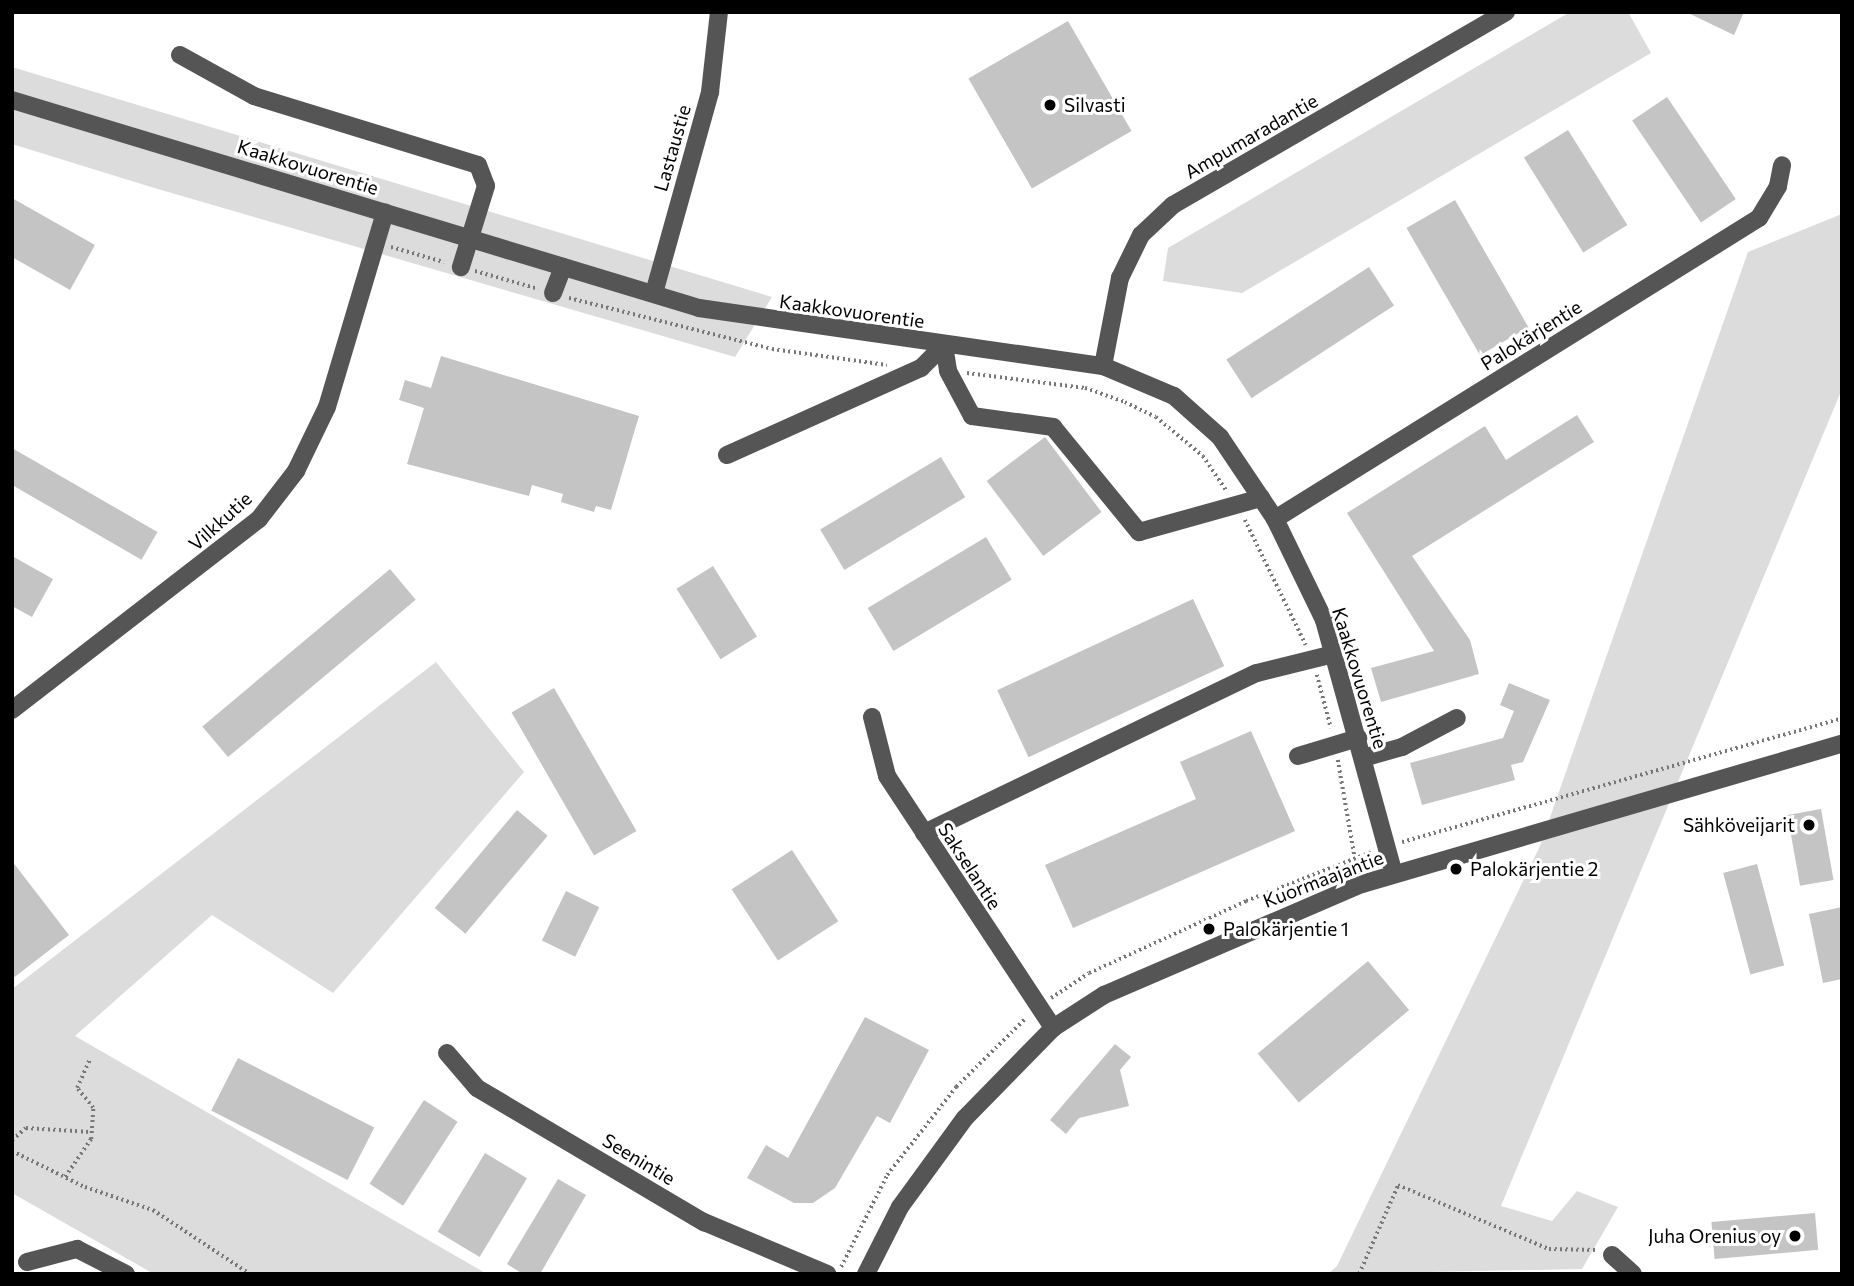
<!DOCTYPE html>
<html>
<head>
<meta charset="utf-8">
<style>
	body { margin:0 }
	#map { position:relative; width:1854px; height:1286px; overflow:hidden; background:#fff; font-family:Commissioner,sans-serif }
	div>[style] { position:absolute }
	.green>* { inset:0; background:#dcdcdc }
	.building>* { inset:0; background:#c4c4c4; transform-origin:0 0 }
	.path>* { height:3.5px; margin-top:-1.75px; transform-origin:0; background:repeating-linear-gradient(90deg,#777 0 2px,transparent 0 5.5px) }
	.minor>* { height:18px; margin:-9px; padding:0 9px; transform-origin:9px; border-radius:9px; background:#555 }
	.dots>* { width:19px; height:19px; translate:-50% -50%; box-sizing:border-box; border:4px solid #fff; border-radius:50% }
	span { translate:-50% -50%; white-space:nowrap; text-align:center; line-height:1.15; -webkit-text-stroke:6px #fff; paint-order:stroke }
	.poi-label { font-size:19px; color:#000 }
	.left { translate:0 -50%; text-align:left }
	.right { translate:-100% -50%; text-align:right }
	.street-label { font-size:19px; color:#000 }
	.frame { position:absolute; inset:0; border:14px solid #000; pointer-events:none }
</style>
</head>
<body>
<div id="map">
	<div class="green">
		<i style="clip-path:polygon(1570px 12px,1628px 12px,1651px 53px,1242px 293px,1163px 281px,1168px 248px)"></i>
		<i style="clip-path:polygon(12px 67px,772px 297px,735px 357px,151px 187px,12px 144px)"></i>
		<i style="clip-path:polygon(1842px 214px,1842px 389px,1501px 1206px,1552px 1221px,1577px 1191px,1618px 1207px,1582px 1269px,1328px 1274px,1337px 1266px,1540px 846px,1748px 252px)"></i>
		<i style="clip-path:polygon(436px 662px,524px 772px,333px 993px,212px 915px,75px 1036px,487px 1274px,154px 1274px,12px 1193px,12px 989px)"></i>
	</div>
	<div class="building">
		<i style="clip-path:polygon(1686px 12px,1744px 12px,1734px 35px)"></i>
		<i style="left:1068px;top:21px;width:127px;height:115px;rotate:60deg"></i>
		<i style="left:1667px;top:97px;width:123px;height:42px;rotate:56deg"></i>
		<i style="left:1568px;top:130px;width:112px;height:52px;rotate:58deg"></i>
		<i style="clip-path:polygon(12px 198px,95px 245px,70px 290px,12px 257px)"></i>
		<i style="left:1455px;top:200px;width:147px;height:56px;rotate:60deg"></i>
		<i style="left:1369px;top:267px;width:46px;height:170px;rotate:57deg"></i>
		<i style="clip-path:polygon(441px 356px,639px 416px,611px 510px,596px 506px,594px 512px,561px 502px,563px 494px,532px 485px,529px 496px,407px 464px,424px 408px,399px 400px,405px 380px,431px 388px)"></i>
		<i style="clip-path:polygon(1577px 415px,1594px 442px,1412px 556px,1470px 640px,1479px 674px,1381px 702px,1371px 668px,1434px 651px,1347px 513px,1485px 426px,1506px 460px)"></i>
		<i style="left:1045px;top:437px;width:94px;height:73px;rotate:53deg"></i>
		<i style="left:12px;top:448px;width:168px;height:32px;rotate:30deg"></i>
		<i style="left:941px;top:457px;width:47px;height:141px;rotate:59deg"></i>
		<i style="left:986px;top:537px;width:50px;height:138px;rotate:59deg"></i>
		<i style="clip-path:polygon(12px 556px,53px 579px,32px 617px,12px 606px)"></i>
		<i style="left:713px;top:566px;width:83px;height:43px;rotate:58deg"></i>
		<i style="left:390px;top:569px;width:40px;height:245px;rotate:50deg"></i>
		<i style="left:1193px;top:599px;width:74px;height:216px;rotate:65deg"></i>
		<i style="clip-path:polygon(1509px 683px,1550px 700px,1523px 762px,1511px 765px,1515px 780px,1422px 805px,1410px 763px,1503px 738px,1514px 711px,1500px 705px)"></i>
		<i style="left:554px;top:688px;width:165px;height:49px;rotate:60deg"></i>
		<i style="clip-path:polygon(1251px 731px,1295px 831px,1073px 928px,1045px 865px,1196px 799px,1180px 762px)"></i>
		<i style="left:1821px;top:809px;width:72px;height:34px;rotate:80deg"></i>
		<i style="left:517px;top:810px;width:40px;height:128px;rotate:40deg"></i>
		<i style="left:792px;top:850px;width:85px;height:72px;rotate:57deg"></i>
		<i style="clip-path:polygon(12px 861px,69px 935px,12px 979px)"></i>
		<i style="left:1757px;top:864px;width:105px;height:35px;rotate:75deg"></i>
		<i style="left:566px;top:891px;width:37px;height:55px;rotate:26deg"></i>
		<i style="clip-path:polygon(1842px 907px,1842px 979px,1823px 983px,1809px 914px)"></i>
		<i style="left:1368px;top:961px;width:64px;height:144px;rotate:50deg"></i>
		<i style="clip-path:polygon(865px 1017px,929px 1050px,890px 1123px,877px 1116px,835px 1188px,813px 1203px,794px 1203px,747px 1178px,766px 1145px,788px 1158px)"></i>
		<i style="clip-path:polygon(1115px 1044px,1131px 1057px,1120px 1070px,1129px 1106px,1079px 1118px,1066px 1134px,1050px 1120px)"></i>
		<i style="left:238px;top:1058px;width:153px;height:59px;rotate:27deg"></i>
		<i style="left:424px;top:1100px;width:40px;height:100px;rotate:33deg"></i>
		<i style="left:485px;top:1153px;width:49px;height:92px;rotate:31deg"></i>
		<i style="clip-path:polygon(558px 1179px,586px 1195px,540px 1274px,523px 1274px,507px 1264px)"></i>
		<i style="left:1815px;top:1213px;width:37px;height:104px;rotate:85deg"></i>
	</div>
	<div class="path">
		<i style="left:391px;top:247px;width:55px;rotate:15.8deg"></i>
		<i style="left:475px;top:271px;width:66px;rotate:15.7deg"></i>
		<i style="left:569px;top:298px;width:209px;rotate:14.1deg"></i>
		<i style="left:772px;top:349px;width:116px;rotate:7.9deg"></i>
		<i style="left:967px;top:373px;width:119px;rotate:7.2deg"></i>
		<i style="left:1085px;top:388px;width:42px;rotate:19.3deg"></i>
		<i style="left:1125px;top:402px;width:34px;rotate:26deg"></i>
		<i style="left:1156px;top:417px;width:61px;rotate:39.7deg"></i>
		<i style="left:1203px;top:456px;width:41px;rotate:55.9deg"></i>
		<i style="left:1245px;top:520px;width:139px;rotate:64deg"></i>
		<i style="left:1317px;top:675px;width:55px;rotate:75.2deg"></i>
		<i style="left:1338px;top:760px;width:99px;rotate:80.2deg"></i>
		<i style="left:1402px;top:842px;width:457px;rotate:-15.7deg"></i>
		<i style="left:1051px;top:998px;width:45px;rotate:-33.3deg"></i>
		<i style="left:1089px;top:973px;width:173px;rotate:-24.6deg"></i>
		<i style="left:1246px;top:901px;width:135px;rotate:-21.3deg"></i>
		<i style="left:12px;top:1140px;width:18px;rotate:-41deg"></i>
		<i style="left:26px;top:1128px;width:65px;rotate:3.5deg"></i>
		<i style="left:12px;top:1151px;width:81px;rotate:26.3deg"></i>
		<i style="left:85px;top:1187px;width:72px;rotate:18.7deg"></i>
		<i style="left:153px;top:1210px;width:116px;rotate:33.4deg"></i>
		<i style="left:65px;top:1177px;width:46px;rotate:-55.6deg"></i>
		<i style="left:91px;top:1139px;width:31px;rotate:-86deg"></i>
		<i style="left:93px;top:1108px;width:26px;rotate:-129deg"></i>
		<i style="left:77px;top:1088px;width:32px;rotate:-66deg"></i>
		<i style="left:841px;top:1267px;width:103px;rotate:-63.4deg"></i>
		<i style="left:887px;top:1175px;width:112px;rotate:-51.9deg"></i>
		<i style="left:956px;top:1087px;width:98px;rotate:-44.6deg"></i>
		<i style="left:1359px;top:1274px;width:97px;rotate:-66.3deg"></i>
		<i style="left:1398px;top:1185px;width:164px;rotate:23deg"></i>
		<i style="left:1549px;top:1249px;width:48px;rotate:1.2deg"></i>
	</div>
	<div class="minor">
		<i style="left:180px;top:55px;width:85px;rotate:29deg"></i>
		<i style="left:254px;top:96px;width:234px;rotate:17.1deg"></i>
		<i style="left:478px;top:165px;width:22px;rotate:69deg"></i>
		<i style="left:486px;top:186px;width:85px;rotate:107.2deg"></i>
		<i style="left:12px;top:100px;width:718px;rotate:16.84deg"></i>
		<i style="left:699px;top:308px;width:408px;rotate:8.2deg"></i>
		<i style="left:1103px;top:366px;width:77px;rotate:22.9deg"></i>
		<i style="left:1174px;top:396px;width:62px;rotate:41.7deg"></i>
		<i style="left:1220px;top:437px;width:99px;rotate:56.1deg"></i>
		<i style="left:1275px;top:519px;width:112px;rotate:64.1deg"></i>
		<i style="left:1324px;top:620px;width:263px;rotate:74.6deg"></i>
		<i style="left:553px;top:293px;width:28px;rotate:-69deg"></i>
		<i style="left:654px;top:293px;width:209px;rotate:-74.4deg"></i>
		<i style="left:710px;top:92px;width:81px;rotate:-83.6deg"></i>
		<i style="left:944px;top:345px;width:26px;rotate:81deg"></i>
		<i style="left:948px;top:371px;width:51px;rotate:61.9deg"></i>
		<i style="left:972px;top:416px;width:82px;rotate:7.7deg"></i>
		<i style="left:1053px;top:427px;width:136px;rotate:50.7deg"></i>
		<i style="left:1139px;top:532px;width:127px;rotate:-15.6deg"></i>
		<i style="left:1103px;top:366px;width:90px;rotate:-79.1deg"></i>
		<i style="left:1120px;top:278px;width:48px;rotate:-64deg"></i>
		<i style="left:1141px;top:235px;width:44px;rotate:-43.2deg"></i>
		<i style="left:1173px;top:205px;width:385px;rotate:-30.1deg"></i>
		<i style="left:727px;top:455px;width:213px;rotate:-24.2deg"></i>
		<i style="left:921px;top:368px;width:33px;rotate:-45deg"></i>
		<i style="left:1275px;top:519px;width:570px;rotate:-31.88deg"></i>
		<i style="left:1759px;top:218px;width:37px;rotate:-59deg"></i>
		<i style="left:1778px;top:186px;width:21px;rotate:-79deg"></i>
		<i style="left:12px;top:710px;width:312px;rotate:-37.7deg"></i>
		<i style="left:259px;top:519px;width:61px;rotate:-52.4deg"></i>
		<i style="left:296px;top:471px;width:71px;rotate:-64.2deg"></i>
		<i style="left:327px;top:407px;width:203px;rotate:-73.4deg"></i>
		<i style="left:872px;top:717px;width:61px;rotate:75.7deg"></i>
		<i style="left:887px;top:776px;width:302px;rotate:56.6deg"></i>
		<i style="left:1298px;top:756px;width:63px;rotate:-16.7deg"></i>
		<i style="left:1363px;top:758px;width:41px;rotate:-15.8deg"></i>
		<i style="left:1402px;top:747px;width:62px;rotate:-27.8deg"></i>
		<i style="left:924px;top:833px;width:369px;rotate:-25.7deg"></i>
		<i style="left:1257px;top:673px;width:79px;rotate:-13.9deg"></i>
		<i style="left:447px;top:1053px;width:46px;rotate:49.4deg"></i>
		<i style="left:477px;top:1088px;width:264px;rotate:30.6deg"></i>
		<i style="left:704px;top:1222px;width:134px;rotate:22.9deg"></i>
		<i style="left:1612px;top:1255px;width:28px;rotate:42deg"></i>
		<i style="left:27px;top:1262px;width:52px;rotate:-14.6deg"></i>
		<i style="left:77px;top:1249px;width:55px;rotate:27deg"></i>
		<i style="left:866px;top:1274px;width:75px;rotate:-63.1deg"></i>
		<i style="left:900px;top:1207px;width:110px;rotate:-53.9deg"></i>
		<i style="left:965px;top:1118px;width:126px;rotate:-45.6deg"></i>
		<i style="left:1053px;top:1028px;width:61px;rotate:-32.9deg"></i>
		<i style="left:1104px;top:995px;width:281px;rotate:-23.3deg"></i>
		<i style="left:1362px;top:884px;width:500px;rotate:-16.3deg"></i>
	</div>
	<div class="dots">
		<i style="left:1050px;top:105px;background:#000"></i>
		<i style="left:1809px;top:825px;background:#000"></i>
		<i style="left:1456px;top:869px;background:#000"></i>
		<i style="left:1209px;top:929px;background:#000"></i>
		<i style="left:1795px;top:1236px;background:#000"></i>
	</div>
	<div class="poi-label">
		<span class="left" style="left:1064px;top:105px">Silvasti</span>
		<span class="right" style="left:1795px;top:825px">Sähköveijarit</span>
		<span class="left" style="left:1470px;top:869px">Palokärjentie 2</span>
		<span class="left" style="left:1223px;top:929px">Palokärjentie 1</span>
		<span class="right" style="left:1781px;top:1236px">Juha Orenius oy</span>
	</div>
	<div class="street-label">
		<span style="left:1251px;top:136px;rotate:-30deg">Ampumaradantie</span>
		<span style="left:672px;top:148px;rotate:-74deg">Lastaustie</span>
		<span style="left:308px;top:167px;rotate:17deg">Kaakkovuorentie</span>
		<span style="left:852px;top:311px;rotate:8deg">Kaakkovuorentie</span>
		<span style="left:1531px;top:335px;rotate:-32deg">Palokärjentie</span>
		<span style="left:220px;top:521px;rotate:-42deg">Vilkkutie</span>
		<span style="left:1360px;top:678px;rotate:73deg">Kaakkovuorentie</span>
		<span style="left:970px;top:866px;rotate:57deg">Sakselantie</span>
		<span style="left:1323px;top:879px;rotate:-21deg">Kuormaajantie</span>
		<span style="left:639px;top:1159px;rotate:31deg">Seenintie</span>
	</div>
	<div class="frame"></div>
</div>
</body>
</html>
